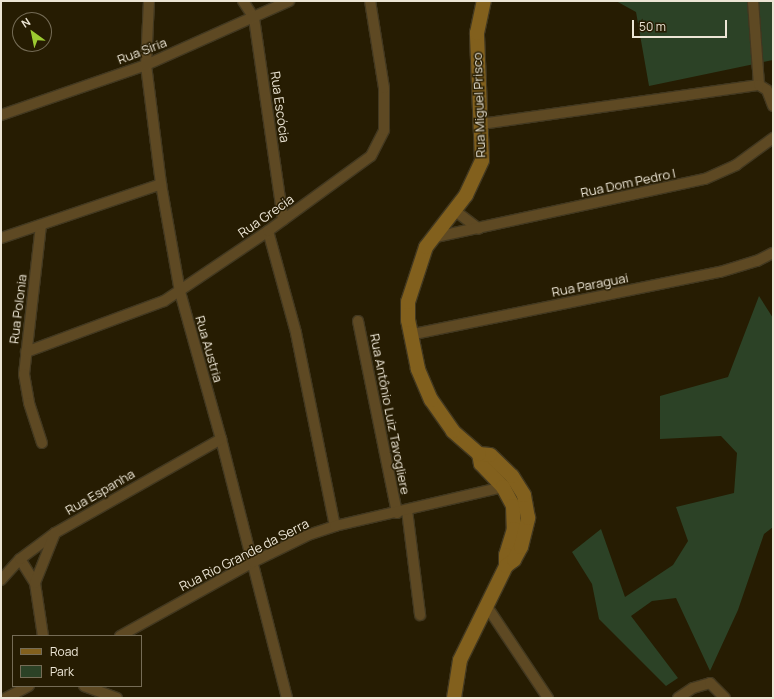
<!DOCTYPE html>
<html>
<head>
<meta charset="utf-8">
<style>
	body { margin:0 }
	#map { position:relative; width:774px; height:699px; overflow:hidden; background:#261c02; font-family:Manrope,sans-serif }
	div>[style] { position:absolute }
	.green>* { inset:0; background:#2c4226 }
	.roads { filter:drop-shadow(1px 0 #423820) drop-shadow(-1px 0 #423820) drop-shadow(0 1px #423820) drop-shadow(0 -1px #423820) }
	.street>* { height:10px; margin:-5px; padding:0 5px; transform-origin:5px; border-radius:5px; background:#5e4923 }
	.secondary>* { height:14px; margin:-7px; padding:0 7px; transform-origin:7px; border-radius:7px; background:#82601d }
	span { translate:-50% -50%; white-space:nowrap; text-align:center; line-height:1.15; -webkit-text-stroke:3px #261c02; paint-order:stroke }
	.street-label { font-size:13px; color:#ece5d5 }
	.frame { position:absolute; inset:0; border:2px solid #ece5d5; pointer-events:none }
	.legend { position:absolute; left:12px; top:635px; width:130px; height:52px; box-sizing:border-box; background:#261c02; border:1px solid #756c56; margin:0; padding:5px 7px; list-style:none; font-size:12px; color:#ece5d5 }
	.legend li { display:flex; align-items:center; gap:8px; height:20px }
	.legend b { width:20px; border:1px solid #756c56 }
	.north { position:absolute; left:12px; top:12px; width:40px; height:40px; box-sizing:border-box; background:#261c02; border:1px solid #756c56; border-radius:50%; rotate:327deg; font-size:11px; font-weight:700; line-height:16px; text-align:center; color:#ece5d5 }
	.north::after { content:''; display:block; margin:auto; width:14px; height:18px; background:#9cca31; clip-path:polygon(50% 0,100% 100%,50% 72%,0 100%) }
	.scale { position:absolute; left:632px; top:20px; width:95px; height:18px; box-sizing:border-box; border:2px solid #ece5d5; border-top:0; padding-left:5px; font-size:12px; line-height:14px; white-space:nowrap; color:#ece5d5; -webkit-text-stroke:3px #261c02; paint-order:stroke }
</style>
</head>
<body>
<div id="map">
	<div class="green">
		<i style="clip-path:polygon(616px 1px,773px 1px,773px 60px,649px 86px,636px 12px)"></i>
		<i style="clip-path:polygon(759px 296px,773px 318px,773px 527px,764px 534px,738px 610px,710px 671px,676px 598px,652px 601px,631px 616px,678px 678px,666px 686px,599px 619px,592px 584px,572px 552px,601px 529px,625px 597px,673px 565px,688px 541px,676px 507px,734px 493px,737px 453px,721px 436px,660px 439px,660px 396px,728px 377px)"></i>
	</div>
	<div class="roads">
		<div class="street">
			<i style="left:149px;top:1px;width:64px;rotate:92.7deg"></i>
			<i style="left:146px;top:65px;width:120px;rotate:82.8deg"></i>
			<i style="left:161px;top:184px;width:110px;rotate:80deg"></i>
			<i style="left:180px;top:292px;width:153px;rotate:74.4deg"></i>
			<i style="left:221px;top:439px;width:267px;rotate:75.7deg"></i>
			<i style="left:243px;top:1px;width:20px;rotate:57deg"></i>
			<i style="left:254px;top:18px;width:204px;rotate:81.8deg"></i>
			<i style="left:753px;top:1px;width:84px;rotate:85.9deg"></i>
			<i style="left:1px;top:115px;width:153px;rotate:-19deg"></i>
			<i style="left:146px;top:65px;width:157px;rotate:-24.1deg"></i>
			<i style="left:481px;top:124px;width:281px;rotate:-8deg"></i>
			<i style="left:759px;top:85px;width:9px;rotate:32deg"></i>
			<i style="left:767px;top:90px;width:17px;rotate:69deg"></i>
			<i style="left:454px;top:210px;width:31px;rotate:37deg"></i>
			<i style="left:41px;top:225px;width:150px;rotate:96.5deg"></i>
			<i style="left:24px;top:374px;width:29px;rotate:80deg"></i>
			<i style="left:29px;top:403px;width:42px;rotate:72deg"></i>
			<i style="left:268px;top:231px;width:106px;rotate:74.6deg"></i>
			<i style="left:296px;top:333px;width:197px;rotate:78.6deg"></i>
			<i style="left:1px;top:238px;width:169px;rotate:-18.6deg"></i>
			<i style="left:431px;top:238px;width:280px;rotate:-12.2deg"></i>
			<i style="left:705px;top:179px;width:34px;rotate:-24deg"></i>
			<i style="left:736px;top:165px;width:46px;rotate:-36.1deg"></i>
			<i style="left:358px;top:321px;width:196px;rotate:78.5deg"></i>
			<i style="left:409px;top:335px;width:317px;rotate:-11.5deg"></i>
			<i style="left:720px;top:272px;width:39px;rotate:-17deg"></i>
			<i style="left:757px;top:261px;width:18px;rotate:-27deg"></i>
			<i style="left:26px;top:352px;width:147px;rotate:-20.3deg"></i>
			<i style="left:164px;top:301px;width:125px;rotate:-33.9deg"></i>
			<i style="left:268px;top:231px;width:127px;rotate:-36.1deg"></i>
			<i style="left:371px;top:156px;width:29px;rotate:-63deg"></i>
			<i style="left:384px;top:130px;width:42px;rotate:-90deg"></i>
			<i style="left:384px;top:88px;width:88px;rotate:-99.1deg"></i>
			<i style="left:407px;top:510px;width:106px;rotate:82.9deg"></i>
			<i style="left:20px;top:559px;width:28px;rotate:58deg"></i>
			<i style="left:35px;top:583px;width:54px;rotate:81.4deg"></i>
			<i style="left:1px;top:580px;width:28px;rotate:-48deg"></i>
			<i style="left:20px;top:559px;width:44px;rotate:-36.6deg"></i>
			<i style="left:55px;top:533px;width:191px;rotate:-29.5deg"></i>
			<i style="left:35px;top:583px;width:54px;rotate:-68.2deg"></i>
			<i style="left:486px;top:605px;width:112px;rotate:56.3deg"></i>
			<i style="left:120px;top:636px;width:152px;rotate:-29.1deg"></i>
			<i style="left:253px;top:562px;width:61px;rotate:-26.1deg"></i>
			<i style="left:308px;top:535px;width:28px;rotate:-18deg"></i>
			<i style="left:335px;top:526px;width:172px;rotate:-13.1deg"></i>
			<i style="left:84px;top:686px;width:35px;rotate:20deg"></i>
			<i style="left:6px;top:698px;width:26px;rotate:-28deg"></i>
			<i style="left:678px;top:698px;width:18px;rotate:-34deg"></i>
			<i style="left:693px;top:688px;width:18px;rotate:-16deg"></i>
			<i style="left:710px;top:683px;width:21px;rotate:45deg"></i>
		</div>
		<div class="secondary">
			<i style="left:479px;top:454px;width:10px;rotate:79deg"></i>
			<i style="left:481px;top:464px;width:32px;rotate:46deg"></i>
			<i style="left:503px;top:487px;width:21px;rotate:62deg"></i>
			<i style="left:513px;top:506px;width:23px;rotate:88deg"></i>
			<i style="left:514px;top:529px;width:27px;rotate:107deg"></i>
			<i style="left:506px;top:555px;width:11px;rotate:90deg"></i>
			<i style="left:454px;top:698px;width:38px;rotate:-81deg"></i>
			<i style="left:460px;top:660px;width:105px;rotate:-63.9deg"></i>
			<i style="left:506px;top:566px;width:10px;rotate:-37deg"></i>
			<i style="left:514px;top:560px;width:15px;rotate:-62deg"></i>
			<i style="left:521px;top:547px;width:30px;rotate:-76deg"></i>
			<i style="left:528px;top:518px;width:23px;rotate:-100deg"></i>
			<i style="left:524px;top:495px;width:22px;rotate:-122deg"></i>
			<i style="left:512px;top:476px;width:30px;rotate:-136deg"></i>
			<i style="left:490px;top:455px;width:11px;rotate:-175deg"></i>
			<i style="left:479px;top:454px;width:35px;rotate:-139deg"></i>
			<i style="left:453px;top:431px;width:38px;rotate:-125deg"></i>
			<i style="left:431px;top:400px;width:34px;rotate:-113deg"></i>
			<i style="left:418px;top:369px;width:50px;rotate:-101.5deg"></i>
			<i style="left:408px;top:320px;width:18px;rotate:-90deg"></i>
			<i style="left:408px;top:302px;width:58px;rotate:-71.9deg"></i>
			<i style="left:426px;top:247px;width:66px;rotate:-52.4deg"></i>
			<i style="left:466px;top:195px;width:38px;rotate:-65deg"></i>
			<i style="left:482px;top:160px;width:127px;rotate:-92.3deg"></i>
			<i style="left:477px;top:33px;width:33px;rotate:-78deg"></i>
		</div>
	</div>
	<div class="street-label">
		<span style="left:142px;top:51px;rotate:-21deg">Rua Siria</span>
		<span style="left:479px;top:105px;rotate:-92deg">Rua Miguel Prisco</span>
		<span style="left:280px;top:107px;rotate:82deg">Rua Escócia</span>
		<span style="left:628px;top:183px;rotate:-12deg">Rua Dom Pedro I</span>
		<span style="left:266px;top:216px;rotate:-35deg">Rua Grecia</span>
		<span style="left:590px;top:285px;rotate:-11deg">Rua Paraguai</span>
		<span style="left:18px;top:309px;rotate:-83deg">Rua Polonia</span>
		<span style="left:209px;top:349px;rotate:74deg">Rua Austria</span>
		<span style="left:390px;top:414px;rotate:79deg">Rua Antônio Luiz Tavogliere</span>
		<span style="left:100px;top:492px;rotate:-30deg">Rua Espanha</span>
		<span style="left:244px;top:555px;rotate:-27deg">Rua Rio Grande da Serra</span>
	</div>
	<div class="frame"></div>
	<ul class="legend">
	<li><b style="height:5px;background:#82601d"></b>Road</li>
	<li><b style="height:11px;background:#2c4226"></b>Park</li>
	</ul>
	<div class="north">N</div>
	<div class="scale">50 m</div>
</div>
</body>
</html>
